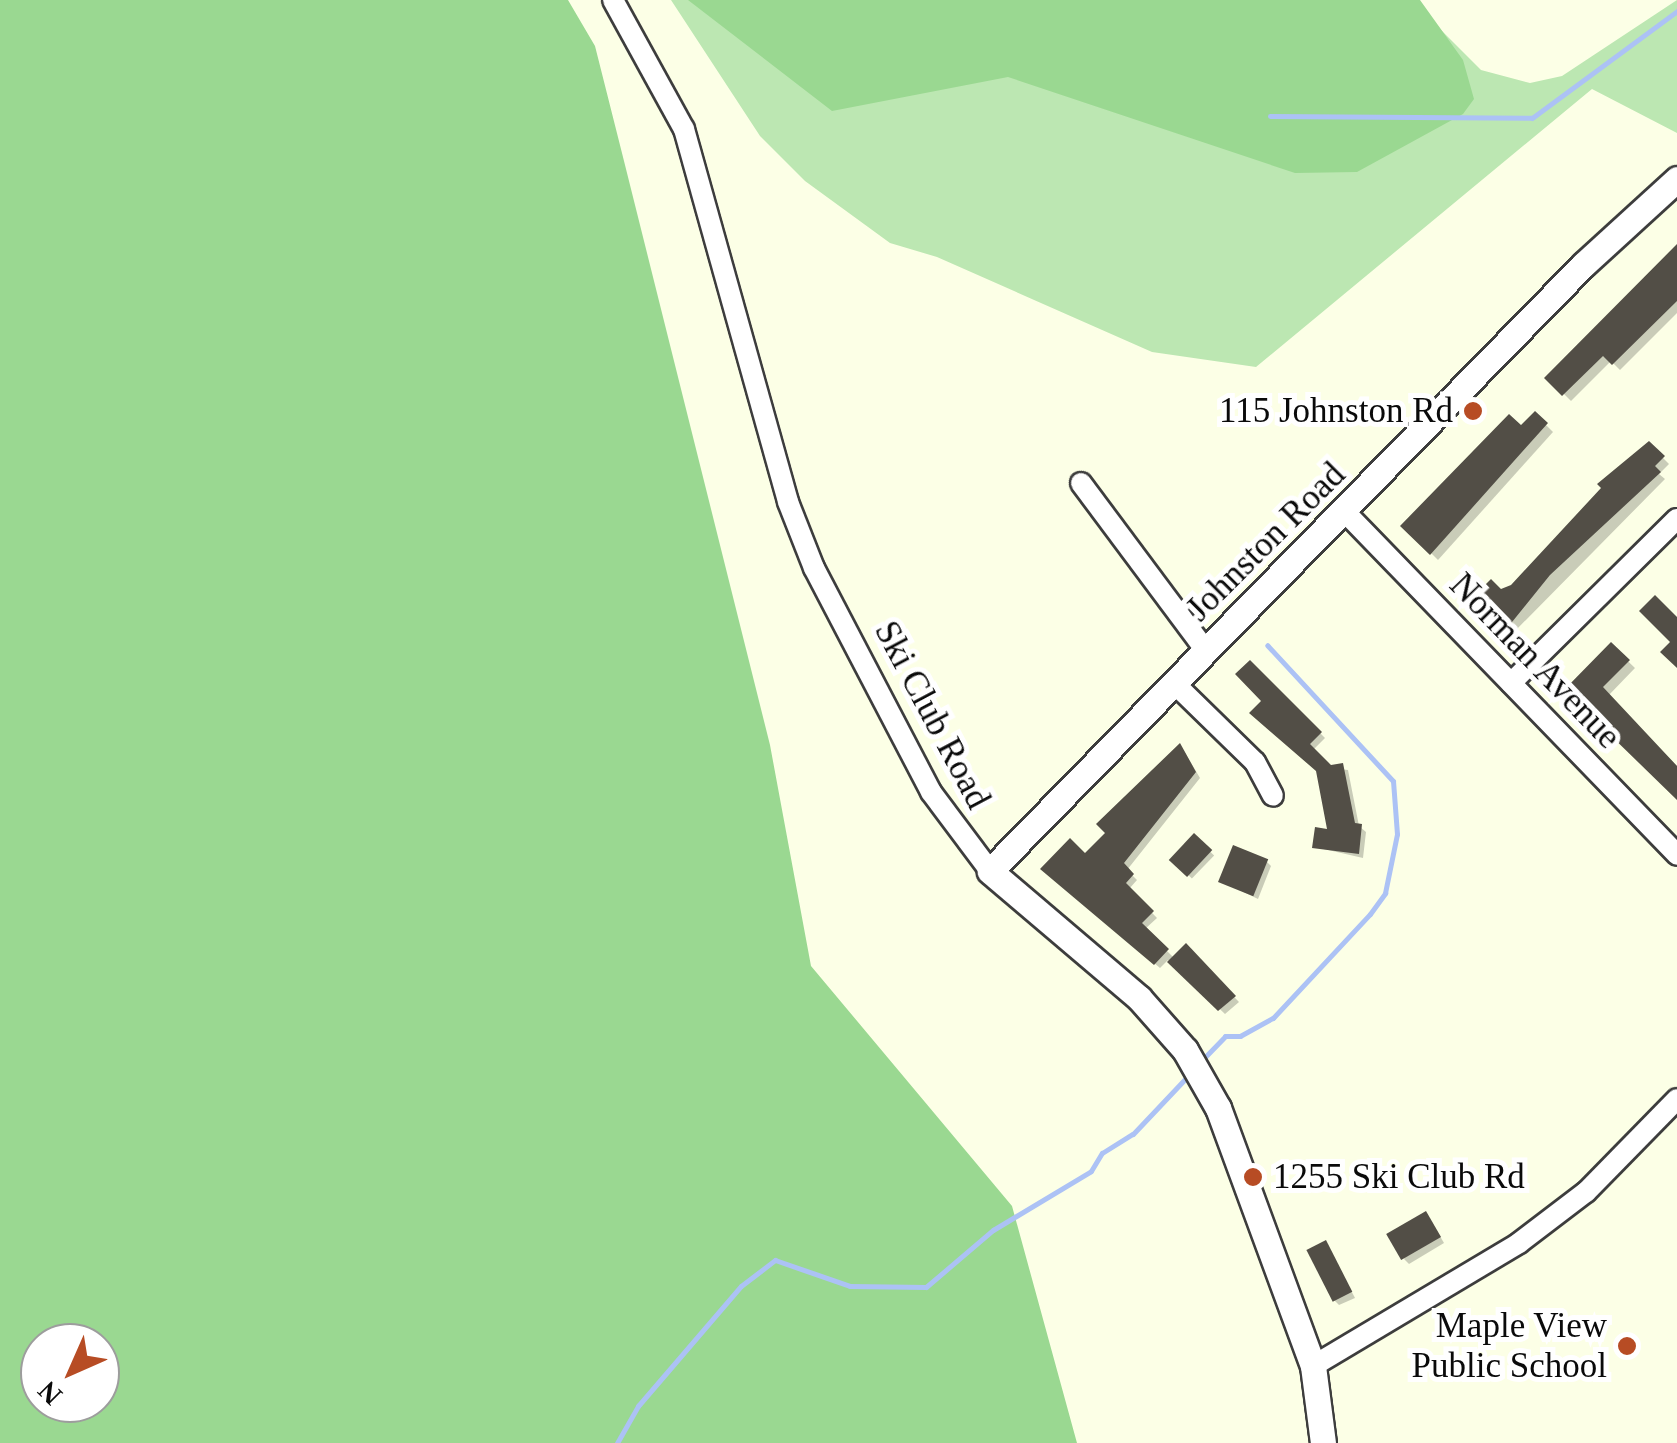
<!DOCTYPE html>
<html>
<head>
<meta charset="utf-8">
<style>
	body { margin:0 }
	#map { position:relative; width:1677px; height:1443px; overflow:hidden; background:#fcffe6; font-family:"Times New Roman",serif }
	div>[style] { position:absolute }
	.green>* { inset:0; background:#bce7b2 }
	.forest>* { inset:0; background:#9ad891 }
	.shadow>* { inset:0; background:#0003; transform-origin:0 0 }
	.stream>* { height:5px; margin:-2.5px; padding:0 2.5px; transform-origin:2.5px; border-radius:2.5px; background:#acc2f5 }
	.building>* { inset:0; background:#524e46; transform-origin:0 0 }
	.roads { filter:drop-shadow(2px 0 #3d3d3d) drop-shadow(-2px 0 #3d3d3d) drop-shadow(0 2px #3d3d3d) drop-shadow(0 -2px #3d3d3d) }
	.minor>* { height:20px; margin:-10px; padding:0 10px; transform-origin:10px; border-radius:10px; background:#fff }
	.tertiary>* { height:25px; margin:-12.5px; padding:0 12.5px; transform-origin:12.5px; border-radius:12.5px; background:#fff }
	.dots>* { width:28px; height:28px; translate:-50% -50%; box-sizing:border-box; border:5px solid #fff; border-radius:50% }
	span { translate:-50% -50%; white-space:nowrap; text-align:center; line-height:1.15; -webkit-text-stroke:10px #fff; paint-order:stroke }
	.poi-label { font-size:35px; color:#0a0a0a }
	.right { translate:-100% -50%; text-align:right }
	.left { translate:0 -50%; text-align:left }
	.street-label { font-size:35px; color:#0a0a0a }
	.north { position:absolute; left:20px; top:1323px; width:100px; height:100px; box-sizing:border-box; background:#fff; border:2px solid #9d9d9d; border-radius:50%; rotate:225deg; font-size:28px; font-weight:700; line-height:40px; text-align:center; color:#0a0a0a }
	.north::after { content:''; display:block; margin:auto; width:35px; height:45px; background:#b74c24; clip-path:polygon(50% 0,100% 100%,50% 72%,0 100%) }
</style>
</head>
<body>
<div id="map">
	<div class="green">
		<i style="clip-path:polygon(671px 0,1411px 0,1481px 70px,1530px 83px,1562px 76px,1677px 0,1677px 133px,1592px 89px,1256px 367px,1152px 352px,937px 257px,890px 243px,805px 181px,760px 136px)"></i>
	</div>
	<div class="forest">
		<i style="clip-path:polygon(evenodd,0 0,568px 0,595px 46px,624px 161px,770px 745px,811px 966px,1012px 1206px,1077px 1443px,0 1443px,0 0,40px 1343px,100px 1343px,100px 1403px,40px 1403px,40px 1343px)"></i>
		<i style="clip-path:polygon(688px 0,1420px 0,1463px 60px,1474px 99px,1463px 114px,1357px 172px,1295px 173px,1008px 77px,832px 111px)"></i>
	</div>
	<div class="shadow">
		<i style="clip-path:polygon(1677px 248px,1677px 313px,1620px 370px,1611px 361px,1571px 401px,1548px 378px)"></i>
		<i style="clip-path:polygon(1535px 414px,1553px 432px,1438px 560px,1404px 526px)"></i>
		<i style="clip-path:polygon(1649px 444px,1669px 464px,1659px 474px,1665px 479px,1515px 631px,1478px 595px,1513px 587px)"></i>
		<i style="clip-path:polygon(1611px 645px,1635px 668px,1608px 696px,1677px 766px,1677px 799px,1567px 690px)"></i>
		<i style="clip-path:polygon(1250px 663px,1325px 738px,1313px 750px,1330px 768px,1348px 770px,1359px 826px,1366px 832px,1363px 858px,1315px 847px,1330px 832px,1319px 771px,1264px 701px)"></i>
		<i style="clip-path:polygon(1184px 751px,1200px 778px,1127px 870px,1137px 880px,1129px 889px,1157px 918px,1145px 929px,1174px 958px,1186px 947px,1239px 1002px,1225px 1014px,1168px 960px,1160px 968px,1048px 873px,1085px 857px)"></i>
		<i style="left:1194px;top:836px;width:28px;height:32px;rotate:44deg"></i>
		<i style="clip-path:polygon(1266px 861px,1271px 866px,1258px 899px,1221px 881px)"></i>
		<i style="clip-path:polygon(1430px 1219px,1444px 1243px,1409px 1264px,1404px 1259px)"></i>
		<i style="clip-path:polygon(1326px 1243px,1355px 1298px,1339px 1305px,1334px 1300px)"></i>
	</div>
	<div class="stream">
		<i style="left:1270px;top:116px;width:262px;rotate:0.4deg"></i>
		<i style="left:1532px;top:118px;width:180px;rotate:-36.4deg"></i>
		<i style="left:1205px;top:1057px;width:29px;rotate:-46deg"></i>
		<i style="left:1225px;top:1036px;width:15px"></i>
		<i style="left:1240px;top:1036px;width:38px;rotate:-29deg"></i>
		<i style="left:1273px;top:1018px;width:142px;rotate:-47deg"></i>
		<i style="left:1370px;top:914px;width:26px;rotate:-54deg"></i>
		<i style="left:1385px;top:893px;width:60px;rotate:-78.5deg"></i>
		<i style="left:1397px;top:834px;width:53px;rotate:-94.3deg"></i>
		<i style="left:1393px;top:781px;width:185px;rotate:-132.8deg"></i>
		<i style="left:617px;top:1443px;width:43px;rotate:-60.4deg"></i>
		<i style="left:638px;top:1406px;width:158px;rotate:-49.4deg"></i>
		<i style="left:741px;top:1286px;width:43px;rotate:-37.4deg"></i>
		<i style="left:775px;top:1260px;width:79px;rotate:19.1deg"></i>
		<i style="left:850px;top:1286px;width:76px;rotate:0.8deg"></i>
		<i style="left:926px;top:1287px;width:88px;rotate:-40.4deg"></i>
		<i style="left:993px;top:1230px;width:114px;rotate:-31deg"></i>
		<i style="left:1091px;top:1171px;width:21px;rotate:-59deg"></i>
		<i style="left:1102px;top:1153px;width:36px;rotate:-32deg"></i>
		<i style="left:1133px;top:1134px;width:76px;rotate:-46.6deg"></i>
	</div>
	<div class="building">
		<i style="clip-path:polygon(1677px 244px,1677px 301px,1612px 365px,1603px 356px,1562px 396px,1544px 378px)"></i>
		<i style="clip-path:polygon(1535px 411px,1548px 423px,1430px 555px,1400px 526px,1509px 414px,1521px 425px)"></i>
		<i style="clip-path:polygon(1649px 441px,1665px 456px,1655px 466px,1661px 472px,1550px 575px,1508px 627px,1475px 595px,1491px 579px,1501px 589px,1511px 585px,1601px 488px,1597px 484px)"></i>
		<i style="clip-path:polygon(1655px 595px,1677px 617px,1677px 668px,1660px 652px,1670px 642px,1639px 611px)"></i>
		<i style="clip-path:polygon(1611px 642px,1630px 660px,1603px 687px,1677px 766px,1677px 800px,1564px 690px)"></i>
		<i style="clip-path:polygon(1250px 660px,1322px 732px,1310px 744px,1331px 765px,1343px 763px,1355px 823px,1362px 824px,1359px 854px,1312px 848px,1315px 827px,1327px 829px,1316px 771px,1249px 713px,1261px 701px,1235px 674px)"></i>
		<i style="clip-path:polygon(1180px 743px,1196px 772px,1124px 863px,1134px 874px,1126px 883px,1154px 911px,1142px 923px,1169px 949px,1154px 965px,1040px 869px,1070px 838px,1085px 853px,1105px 833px,1096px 824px)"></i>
		<i style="left:1194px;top:833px;width:25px;height:37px;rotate:43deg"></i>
		<i style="left:1233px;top:845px;width:38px;height:40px;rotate:22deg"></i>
		<i style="clip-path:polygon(1186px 943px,1236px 996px,1218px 1011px,1167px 962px)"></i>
		<i style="left:1426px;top:1211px;width:30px;height:46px;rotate:60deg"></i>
		<i style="left:1326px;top:1240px;width:58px;height:22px;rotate:63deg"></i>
	</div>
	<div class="roads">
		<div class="minor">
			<i style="left:613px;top:0;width:147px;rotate:61.2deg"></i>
			<i style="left:684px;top:129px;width:387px;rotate:74.4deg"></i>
			<i style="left:788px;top:502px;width:71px;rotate:68.5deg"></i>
			<i style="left:814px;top:568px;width:253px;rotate:62.4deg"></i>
			<i style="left:931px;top:792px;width:99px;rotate:53.2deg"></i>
			<i style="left:1081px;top:483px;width:211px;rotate:53.3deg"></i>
			<i style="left:1346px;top:513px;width:476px;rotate:45.9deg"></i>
			<i style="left:1511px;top:683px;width:233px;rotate:-44.7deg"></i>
			<i style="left:1176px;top:685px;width:110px;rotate:44.3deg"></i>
			<i style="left:1255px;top:762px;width:38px;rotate:62deg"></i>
			<i style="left:1313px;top:1366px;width:240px;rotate:-30.8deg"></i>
			<i style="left:1519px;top:1243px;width:84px;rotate:-37.3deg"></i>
			<i style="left:1586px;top:1192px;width:130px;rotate:-45.6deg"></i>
		</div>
		<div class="tertiary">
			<i style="left:1323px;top:1443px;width:78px;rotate:-97.4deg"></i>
			<i style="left:1313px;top:1366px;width:275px;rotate:-110.2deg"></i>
			<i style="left:1218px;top:1108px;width:67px;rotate:-119.6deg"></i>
			<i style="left:1185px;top:1050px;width:69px;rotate:-131.5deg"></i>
			<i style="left:1139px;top:998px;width:196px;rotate:-139.6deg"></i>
			<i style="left:990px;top:871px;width:849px;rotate:-45.62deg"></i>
			<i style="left:1584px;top:264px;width:126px;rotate:-42.4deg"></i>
		</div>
	</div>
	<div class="dots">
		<i style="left:1473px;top:411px;background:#b74c24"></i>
		<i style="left:1253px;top:1177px;background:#b74c24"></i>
		<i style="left:1627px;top:1346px;background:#b74c24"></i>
	</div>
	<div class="poi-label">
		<span class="right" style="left:1453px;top:411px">115 Johnston Rd</span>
		<span class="left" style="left:1273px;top:1177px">1255 Ski Club Rd</span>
		<span class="right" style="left:1607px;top:1346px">Maple View<br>Public School</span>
	</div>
	<div class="street-label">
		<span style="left:1266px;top:542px;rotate:-45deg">Johnston Road</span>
		<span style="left:1535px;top:661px;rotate:46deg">Norman Avenue</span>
		<span style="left:932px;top:715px;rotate:62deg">Ski Club Road</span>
	</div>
	<div class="north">N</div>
</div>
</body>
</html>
